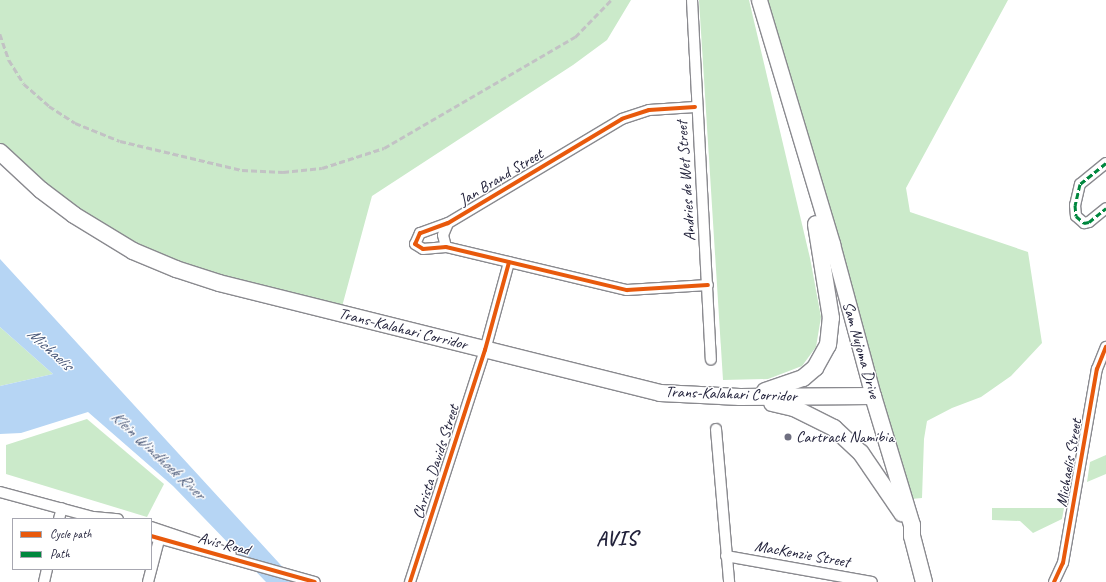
<!DOCTYPE html>
<html>
<head>
<meta charset="utf-8">
<style>
	body { margin:0 }
	#map { position:relative; width:1106px; height:582px; overflow:hidden; background:#fff; font-family:Caveat,sans-serif }
	div>[style] { position:absolute }
	.green>* { inset:0; background:#cbeaca }
	.water>* { inset:0; background:#b6d5f4 }
	.roads { filter:drop-shadow(1px 0 #8a8a8f) drop-shadow(-1px 0 #8a8a8f) drop-shadow(0 1px #8a8a8f) drop-shadow(0 -1px #8a8a8f) }
	.minor>* { height:10px; margin:-5px; padding:0 5px; transform-origin:5px; border-radius:5px; background:#fff }
	.primary>* { height:15px; margin:-7.5px; padding:0 7.5px; transform-origin:7.5px; border-radius:7.5px; background:#fff }
	.trunk>* { height:16px; margin:-8px; padding:0 8px; transform-origin:8px; border-radius:8px; background:#fff }
	.rail>* { height:2.5px; margin-top:-1.25px; transform-origin:0; background:repeating-linear-gradient(90deg,#c2c2c4 0 6px,transparent 0 9px) }
	.quiet>* { height:3px; margin-top:-1.5px; transform-origin:0; background:repeating-linear-gradient(90deg,#00873e 0 6px,transparent 0 9px) }
	.cycleway>* { height:4px; margin:-2px; padding:0 2px; transform-origin:2px; border-radius:2px; background:#e8590c }
	.dots>* { width:11px; height:11px; translate:-50% -50%; box-sizing:border-box; border:2px solid #fff; border-radius:50% }
	span { translate:-50% -50%; white-space:nowrap; text-align:center; line-height:1.15; -webkit-text-stroke:3px #fff; paint-order:stroke }
	.street-label { font-size:16px; color:#22223b }
	.poi-label { font-size:16px; color:#22223b }
	.left { translate:0 -50%; text-align:left }
	.water-label { font-size:17px; color:#4b5a7a; font-style:italic }
	.district-label { font-size:20px; color:#22223b; font-weight:700; letter-spacing:1px }
	.legend { position:absolute; left:12px; top:518px; width:140px; height:52px; box-sizing:border-box; background:#fff; border:1px solid #a7a7b1; margin:0; padding:5px 7px; list-style:none; font-size:12px; color:#22223b }
	.legend li { display:flex; align-items:center; gap:8px; height:20px }
	.legend b { width:20px; border:1px solid #a7a7b1 }
</style>
</head>
<body>
<div id="map">
	<div class="green">
		<i style="clip-path:polygon(0 0,631px 0,607px 40px,573px 65px,372px 196px,340px 314px,133px 251px,0 152px)"></i>
		<i style="clip-path:polygon(699px 0,749px 0,810px 258px,821px 317px,816px 347px,802px 366px,768px 379px,723px 380px)"></i>
		<i style="clip-path:polygon(767px 0,1008px 0,906px 188px,910px 212px,1028px 252px,1042px 343px,1011px 376px,981px 397px,952px 408px,927px 421px,924px 439px,922px 498px,911px 499px)"></i>
		<i style="clip-path:polygon(0 327px,53px 374px,0 386px)"></i>
		<i style="clip-path:polygon(87px 419px,164px 484px,147px 517px,6px 474px,6px 445px)"></i>
		<i style="clip-path:polygon(1106px 455px,1106px 474px,1087px 482px,1090px 462px)"></i>
		<i style="clip-path:polygon(992px 508px,1064px 508px,1062px 519px,1033px 533px,1020px 521px,992px 520px)"></i>
	</div>
	<div class="water">
		<i style="clip-path:polygon(0 259px,289px 574px,299px 582px,266px 582px,173px 486px,88px 412px,21px 433px,0 434px,0 386px,53px 374px,0 327px)"></i>
	</div>
	<div class="roads">
		<div class="minor">
			<i style="left:692px;top:0;width:360px;rotate:87deg"></i>
			<i style="left:695px;top:107px;width:46px;rotate:176.3deg"></i>
			<i style="left:649px;top:110px;width:28px;rotate:162deg"></i>
			<i style="left:622px;top:119px;width:203px;rotate:149.1deg"></i>
			<i style="left:448px;top:223px;width:30px;rotate:160deg"></i>
			<i style="left:420px;top:233px;width:12px;rotate:114deg"></i>
			<i style="left:415px;top:244px;width:9px;rotate:32deg"></i>
			<i style="left:423px;top:249px;width:23px;rotate:-5deg"></i>
			<i style="left:446px;top:247px;width:186px;rotate:13.4deg"></i>
			<i style="left:627px;top:290px;width:81px;rotate:-3.5deg"></i>
			<i style="left:1106px;top:163px;width:33px;rotate:141deg"></i>
			<i style="left:1080px;top:184px;width:22px;rotate:103deg"></i>
			<i style="left:1075px;top:205px;width:11px;rotate:85deg"></i>
			<i style="left:1076px;top:216px;width:11px;rotate:41deg"></i>
			<i style="left:1084px;top:223px;width:5px;rotate:-11deg"></i>
			<i style="left:1089px;top:222px;width:22px;rotate:-39deg"></i>
			<i style="left:446px;top:247px;width:12px;rotate:-104deg"></i>
			<i style="left:443px;top:235px;width:13px;rotate:-67deg"></i>
			<i style="left:716px;top:429px;width:154px;rotate:85.1deg"></i>
			<i style="left:0;top:492px;width:104px;rotate:15.1deg"></i>
			<i style="left:93px;top:517px;width:25px;rotate:5deg"></i>
			<i style="left:59px;top:519px;width:11px;rotate:-75deg"></i>
			<i style="left:151px;top:527px;width:84px;rotate:18.6deg"></i>
			<i style="left:151px;top:536px;width:170px;rotate:15.7deg"></i>
			<i style="left:726px;top:556px;width:148px;rotate:10.1deg"></i>
			<i style="left:44px;top:582px;width:13px;rotate:-77deg"></i>
			<i style="left:148px;top:582px;width:52px;rotate:-75.4deg"></i>
			<i style="left:410px;top:582px;width:244px;rotate:-72.1deg"></i>
			<i style="left:485px;top:350px;width:91px;rotate:-74.7deg"></i>
			<i style="left:1054px;top:582px;width:21px;rotate:-65deg"></i>
			<i style="left:1063px;top:563px;width:197px;rotate:-80.1deg"></i>
			<i style="left:1097px;top:369px;width:24px;rotate:-68deg"></i>
		</div>
		<div class="primary">
			<i style="left:759px;top:0;width:255px;rotate:73.3deg"></i>
			<i style="left:832px;top:244px;width:157px;rotate:74.9deg"></i>
		</div>
		<div class="trunk">
			<i style="left:0;top:152px;width:56px;rotate:42.8deg"></i>
			<i style="left:41px;top:190px;width:41px;rotate:37.1deg"></i>
			<i style="left:74px;top:215px;width:69px;rotate:31.4deg"></i>
			<i style="left:133px;top:251px;width:47px;rotate:22.7deg"></i>
			<i style="left:176px;top:269px;width:45px;rotate:18deg"></i>
			<i style="left:219px;top:283px;width:455px;rotate:14deg"></i>
			<i style="left:660px;top:393px;width:80px;rotate:2.9deg"></i>
			<i style="left:740px;top:397px;width:133px;rotate:-0.4deg"></i>
			<i style="left:873px;top:396px;width:135px;rotate:73.2deg"></i>
			<i style="left:912px;top:525px;width:11px;rotate:90deg"></i>
			<i style="left:912px;top:536px;width:48px;rotate:75.4deg"></i>
			<i style="left:765px;top:391px;width:40px;rotate:-18.9deg"></i>
			<i style="left:803px;top:378px;width:16px;rotate:-40deg"></i>
			<i style="left:815px;top:368px;width:26px;rotate:-61deg"></i>
			<i style="left:828px;top:345px;width:27px;rotate:-84deg"></i>
			<i style="left:831px;top:318px;width:95px;rotate:-99.1deg"></i>
			<i style="left:772px;top:403px;width:23px;rotate:13deg"></i>
			<i style="left:794px;top:408px;width:45px;rotate:26.6deg"></i>
			<i style="left:834px;top:428px;width:37px;rotate:43deg"></i>
			<i style="left:861px;top:453px;width:73px;rotate:55.7deg"></i>
		</div>
	</div>
	<div class="rail">
		<i style="left:0;top:34px;width:28px;rotate:71deg"></i>
		<i style="left:9px;top:60px;width:28px;rotate:58deg"></i>
		<i style="left:24px;top:84px;width:33px;rotate:41deg"></i>
		<i style="left:49px;top:106px;width:31px;rotate:33deg"></i>
		<i style="left:75px;top:123px;width:48px;rotate:21.8deg"></i>
		<i style="left:120px;top:141px;width:125px;rotate:13.4deg"></i>
		<i style="left:242px;top:170px;width:41px;rotate:2.8deg"></i>
		<i style="left:283px;top:172px;width:39px;rotate:-6deg"></i>
		<i style="left:322px;top:168px;width:65px;rotate:-17.9deg"></i>
		<i style="left:384px;top:148px;width:221px;rotate:-30.2deg"></i>
		<i style="left:575px;top:37px;width:52px;rotate:-45.8deg"></i>
	</div>
	<div class="quiet">
		<i style="left:1106px;top:163px;width:33px;rotate:141deg"></i>
		<i style="left:1080px;top:184px;width:22px;rotate:103deg"></i>
		<i style="left:1075px;top:205px;width:11px;rotate:85deg"></i>
		<i style="left:1076px;top:216px;width:11px;rotate:41deg"></i>
		<i style="left:1084px;top:223px;width:5px;rotate:-11deg"></i>
		<i style="left:1089px;top:222px;width:22px;rotate:-39deg"></i>
	</div>
	<div class="cycleway">
		<i style="left:695px;top:107px;width:46px;rotate:176.3deg"></i>
		<i style="left:649px;top:110px;width:28px;rotate:162deg"></i>
		<i style="left:622px;top:119px;width:203px;rotate:149.1deg"></i>
		<i style="left:448px;top:223px;width:30px;rotate:160deg"></i>
		<i style="left:420px;top:233px;width:12px;rotate:114deg"></i>
		<i style="left:415px;top:244px;width:9px;rotate:32deg"></i>
		<i style="left:423px;top:249px;width:23px;rotate:-5deg"></i>
		<i style="left:446px;top:247px;width:186px;rotate:13.4deg"></i>
		<i style="left:627px;top:290px;width:81px;rotate:-3.5deg"></i>
		<i style="left:151px;top:536px;width:170px;rotate:15.7deg"></i>
		<i style="left:410px;top:582px;width:244px;rotate:-72.1deg"></i>
		<i style="left:485px;top:350px;width:91px;rotate:-74.7deg"></i>
		<i style="left:1054px;top:582px;width:21px;rotate:-65deg"></i>
		<i style="left:1063px;top:563px;width:197px;rotate:-80.1deg"></i>
		<i style="left:1097px;top:369px;width:24px;rotate:-68deg"></i>
	</div>
	<div class="dots">
		<i style="left:788px;top:437px;background:#6f6f80"></i>
	</div>
	<div class="street-label">
		<span style="left:501px;top:177px;rotate:-31deg">Jan Brand Street</span>
		<span style="left:686px;top:181px;rotate:-94deg">Andries de Wet Street</span>
		<span style="left:403px;top:329px;rotate:14deg">Trans-Kalahari Corridor</span>
		<span style="left:861px;top:350px;rotate:74deg">Sam Nujoma Drive</span>
		<span style="left:731px;top:394px;rotate:2deg">Trans-Kalahari Corridor</span>
		<span style="left:436px;top:462px;rotate:-72deg">Christa Davids Street</span>
		<span style="left:1069px;top:463px;rotate:-80deg">Michaelis Street</span>
		<span style="left:224px;top:544px;rotate:14deg">Avis Road</span>
		<span style="left:802px;top:554px;rotate:10deg">MacKenzie Street</span>
	</div>
	<div class="poi-label">
		<span class="left" style="left:796px;top:437px">Cartrack Namibia</span>
	</div>
	<div class="water-label">
		<span style="left:50px;top:349px;rotate:42deg">Michaelis</span>
		<span style="left:158px;top:455px;rotate:43deg">Klein Windhoek River</span>
	</div>
	<div class="district-label">
		<span style="left:617px;top:538px">AVIS</span>
	</div>
	<ul class="legend">
	<li><b style="height:5px;background:#e8590c"></b>Cycle path</li>
	<li><b style="height:5px;background:#00873e"></b>Path</li>
	</ul>
</div>
</body>
</html>
